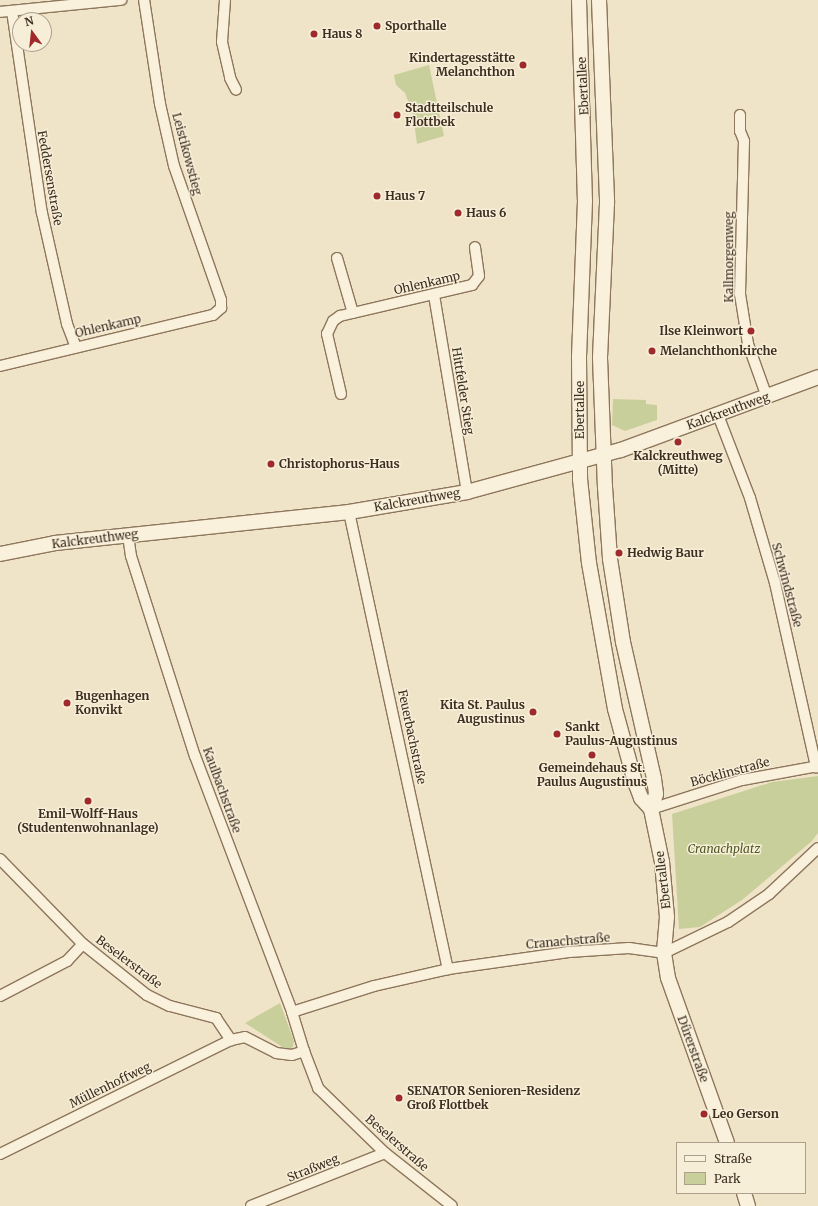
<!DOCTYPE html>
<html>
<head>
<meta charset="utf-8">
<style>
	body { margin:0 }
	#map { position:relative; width:818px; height:1206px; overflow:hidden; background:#f0e4c8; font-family:Merriweather,serif }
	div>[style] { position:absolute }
	.green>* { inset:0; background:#c9cf9b }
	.roads { filter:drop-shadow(1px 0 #8d765c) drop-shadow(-1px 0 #8d765c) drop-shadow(0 1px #8d765c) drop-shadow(0 -1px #8d765c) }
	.street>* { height:10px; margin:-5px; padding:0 5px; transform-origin:5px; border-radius:5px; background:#faf1dc }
	.secondary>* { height:14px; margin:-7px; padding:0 7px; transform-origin:7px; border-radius:7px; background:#faf1dc }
	.dots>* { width:11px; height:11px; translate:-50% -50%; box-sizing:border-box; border:2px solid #f7eed8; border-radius:50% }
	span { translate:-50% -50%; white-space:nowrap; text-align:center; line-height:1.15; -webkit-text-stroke:3px #f7eed8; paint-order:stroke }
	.poi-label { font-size:12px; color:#3d2e20; font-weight:700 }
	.left { translate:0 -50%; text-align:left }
	.right { translate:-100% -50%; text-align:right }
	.street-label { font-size:12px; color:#3d2e20 }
	.park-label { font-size:12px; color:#4d5a26; font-style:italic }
	.legend { position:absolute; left:676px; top:1142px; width:130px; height:52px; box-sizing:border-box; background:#f7eed8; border:1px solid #ada18e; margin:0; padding:5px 7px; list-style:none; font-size:12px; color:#3d2e20 }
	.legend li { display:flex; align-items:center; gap:8px; height:20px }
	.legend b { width:20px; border:1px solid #ada18e }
	.north { position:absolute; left:12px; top:12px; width:40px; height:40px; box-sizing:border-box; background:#f7eed8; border:1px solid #ada18e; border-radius:50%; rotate:345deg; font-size:11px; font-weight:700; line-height:16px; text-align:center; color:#3d2e20 }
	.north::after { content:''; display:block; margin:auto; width:14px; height:18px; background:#9e2a2b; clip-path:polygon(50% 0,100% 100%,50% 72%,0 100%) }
</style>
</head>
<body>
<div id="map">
	<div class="green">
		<i style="clip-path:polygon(429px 65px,444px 136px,417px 144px,413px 114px,405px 93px,396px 85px,394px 75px)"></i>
		<i style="clip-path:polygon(613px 399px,646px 400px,646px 404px,657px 405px,657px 420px,625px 431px,612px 425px)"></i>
		<i style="clip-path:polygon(818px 776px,818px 833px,812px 841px,742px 900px,700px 927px,679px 929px,672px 814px,772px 782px)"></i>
		<i style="clip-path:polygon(280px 1003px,294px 1041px,293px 1047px,287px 1050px,245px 1023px)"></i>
	</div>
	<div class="roads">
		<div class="street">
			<i style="left:225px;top:0;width:42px;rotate:94.1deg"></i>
			<i style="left:222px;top:42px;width:37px;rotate:77deg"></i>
			<i style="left:230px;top:78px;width:13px;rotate:63deg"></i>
			<i style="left:12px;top:11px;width:204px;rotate:81.6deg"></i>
			<i style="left:42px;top:213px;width:114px;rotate:77.3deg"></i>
			<i style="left:67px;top:324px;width:25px;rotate:69deg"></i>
			<i style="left:0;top:12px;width:122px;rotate:-5.7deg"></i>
			<i style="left:740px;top:115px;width:16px;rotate:90deg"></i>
			<i style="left:740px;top:131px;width:11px;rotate:68deg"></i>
			<i style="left:744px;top:141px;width:153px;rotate:91.5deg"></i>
			<i style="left:740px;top:294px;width:51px;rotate:80.9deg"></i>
			<i style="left:748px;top:344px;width:56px;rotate:70.3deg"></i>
			<i style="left:337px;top:258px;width:57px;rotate:73.8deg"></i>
			<i style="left:434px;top:295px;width:200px;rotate:80.5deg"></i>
			<i style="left:0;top:366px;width:219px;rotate:-13.5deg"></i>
			<i style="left:213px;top:315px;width:11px;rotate:-41deg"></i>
			<i style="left:221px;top:308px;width:8px;rotate:-90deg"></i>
			<i style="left:221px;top:300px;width:142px;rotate:-109.3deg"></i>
			<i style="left:174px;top:166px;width:64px;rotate:-102.7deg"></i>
			<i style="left:160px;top:104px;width:105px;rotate:-98.7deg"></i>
			<i style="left:341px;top:394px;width:62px;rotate:-103.1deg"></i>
			<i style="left:327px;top:334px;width:14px;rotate:-65deg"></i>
			<i style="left:333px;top:321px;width:9px;rotate:-36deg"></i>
			<i style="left:340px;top:316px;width:136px;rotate:-13.2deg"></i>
			<i style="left:472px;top:285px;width:11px;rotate:-52deg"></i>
			<i style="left:479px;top:276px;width:29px;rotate:-98deg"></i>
			<i style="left:718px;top:415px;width:89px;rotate:68.9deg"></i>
			<i style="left:750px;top:498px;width:89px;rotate:73.6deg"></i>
			<i style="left:775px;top:583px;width:189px;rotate:77.4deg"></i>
			<i style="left:349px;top:512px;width:468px;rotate:77.8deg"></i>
			<i style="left:128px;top:535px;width:21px;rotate:82deg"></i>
			<i style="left:131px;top:556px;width:210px;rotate:72.3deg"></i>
			<i style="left:195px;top:756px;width:274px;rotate:69.2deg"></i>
			<i style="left:292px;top:1012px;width:41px;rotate:72.9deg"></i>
			<i style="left:651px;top:809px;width:96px;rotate:-17.7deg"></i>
			<i style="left:742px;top:780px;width:77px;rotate:-10.4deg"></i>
			<i style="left:0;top:859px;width:119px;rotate:45.7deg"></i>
			<i style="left:83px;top:944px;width:82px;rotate:38.6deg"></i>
			<i style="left:147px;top:995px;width:25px;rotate:26deg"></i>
			<i style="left:170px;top:1006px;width:48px;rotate:14.6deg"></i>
			<i style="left:216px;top:1018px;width:27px;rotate:56deg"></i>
			<i style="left:0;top:996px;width:76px;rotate:-27.6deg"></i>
			<i style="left:67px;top:961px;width:23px;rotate:-47deg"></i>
			<i style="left:292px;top:1012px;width:86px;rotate:-17.6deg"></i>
			<i style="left:374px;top:986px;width:76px;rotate:-12.9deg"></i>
			<i style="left:448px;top:969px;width:122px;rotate:-8deg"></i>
			<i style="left:569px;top:952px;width:60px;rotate:-3.8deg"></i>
			<i style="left:629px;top:948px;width:35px;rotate:8deg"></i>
			<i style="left:664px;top:953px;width:71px;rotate:-25.8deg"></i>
			<i style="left:728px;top:922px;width:50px;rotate:-34.3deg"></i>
			<i style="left:769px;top:894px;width:67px;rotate:-43.2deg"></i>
			<i style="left:0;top:1154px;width:258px;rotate:-26.3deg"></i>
			<i style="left:231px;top:1040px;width:14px;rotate:-12deg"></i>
			<i style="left:245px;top:1037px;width:35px;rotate:27deg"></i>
			<i style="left:276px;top:1053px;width:16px;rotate:7deg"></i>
			<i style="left:292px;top:1055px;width:13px;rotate:-18deg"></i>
			<i style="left:304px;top:1051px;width:40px;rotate:69deg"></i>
			<i style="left:318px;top:1088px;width:93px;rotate:44.1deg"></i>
			<i style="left:385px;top:1153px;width:85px;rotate:38.3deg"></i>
			<i style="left:251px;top:1206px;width:144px;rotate:-21.6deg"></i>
		</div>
		<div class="secondary">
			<i style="left:579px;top:0;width:201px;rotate:88.3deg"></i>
			<i style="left:585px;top:201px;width:156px;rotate:92.2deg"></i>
			<i style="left:579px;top:357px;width:122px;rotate:89.5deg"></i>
			<i style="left:580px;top:479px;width:84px;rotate:83.9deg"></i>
			<i style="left:589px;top:563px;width:148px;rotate:79.9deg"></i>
			<i style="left:615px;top:709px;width:76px;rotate:74.7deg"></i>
			<i style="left:635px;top:782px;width:17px;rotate:69deg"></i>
			<i style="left:641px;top:798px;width:15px;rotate:48deg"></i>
			<i style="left:651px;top:809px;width:54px;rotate:78.3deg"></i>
			<i style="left:662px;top:862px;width:55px;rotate:84.8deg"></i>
			<i style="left:667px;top:917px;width:36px;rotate:95deg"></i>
			<i style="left:664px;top:953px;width:25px;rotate:81deg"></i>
			<i style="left:668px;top:978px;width:175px;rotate:70.3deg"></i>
			<i style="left:599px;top:0;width:203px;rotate:87.7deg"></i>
			<i style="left:607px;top:203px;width:155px;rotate:92.6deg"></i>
			<i style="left:600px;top:358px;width:129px;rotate:87.8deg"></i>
			<i style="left:605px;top:487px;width:72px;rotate:86deg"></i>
			<i style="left:610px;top:559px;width:84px;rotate:81.1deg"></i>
			<i style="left:623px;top:642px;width:140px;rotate:77.2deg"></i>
			<i style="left:654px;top:779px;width:15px;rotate:82deg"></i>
			<i style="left:656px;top:794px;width:16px;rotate:108deg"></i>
			<i style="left:0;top:554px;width:56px;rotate:-11.3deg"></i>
			<i style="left:55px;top:543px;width:296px;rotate:-6deg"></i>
			<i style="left:349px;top:512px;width:120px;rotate:-9.6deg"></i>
			<i style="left:467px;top:492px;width:160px;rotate:-15.3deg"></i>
			<i style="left:621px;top:450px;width:210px;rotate:-20.3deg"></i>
			<i style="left:744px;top:1193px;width:14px;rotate:73deg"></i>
		</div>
	</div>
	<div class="dots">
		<i style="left:377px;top:26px;background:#9e2a2b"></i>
		<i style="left:314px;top:34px;background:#9e2a2b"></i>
		<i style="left:523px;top:65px;background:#9e2a2b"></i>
		<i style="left:397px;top:115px;background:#9e2a2b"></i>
		<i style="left:377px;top:196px;background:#9e2a2b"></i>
		<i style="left:458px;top:213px;background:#9e2a2b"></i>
		<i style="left:751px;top:331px;background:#9e2a2b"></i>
		<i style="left:652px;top:351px;background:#9e2a2b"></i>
		<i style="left:678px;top:442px;background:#9e2a2b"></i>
		<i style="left:271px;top:464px;background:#9e2a2b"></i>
		<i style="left:619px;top:553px;background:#9e2a2b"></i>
		<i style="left:67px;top:703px;background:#9e2a2b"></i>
		<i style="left:533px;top:712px;background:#9e2a2b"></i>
		<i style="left:557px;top:734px;background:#9e2a2b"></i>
		<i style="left:592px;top:755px;background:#9e2a2b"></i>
		<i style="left:88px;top:801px;background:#9e2a2b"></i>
		<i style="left:399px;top:1098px;background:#9e2a2b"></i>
		<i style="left:704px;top:1114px;background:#9e2a2b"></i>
	</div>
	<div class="poi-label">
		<span class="left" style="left:385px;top:26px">Sporthalle</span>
		<span class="left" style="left:322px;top:34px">Haus 8</span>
		<span class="right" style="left:515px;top:65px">Kindertagesstätte<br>Melanchthon</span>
		<span class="left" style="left:405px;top:115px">Stadtteilschule<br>Flottbek</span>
		<span class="left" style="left:385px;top:196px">Haus 7</span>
		<span class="left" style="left:466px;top:213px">Haus 6</span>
		<span class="right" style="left:743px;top:331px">Ilse Kleinwort</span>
		<span class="left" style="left:660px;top:351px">Melanchthonkirche</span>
		<span style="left:678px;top:463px">Kalckreuthweg<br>(Mitte)</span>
		<span class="left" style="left:279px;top:464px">Christophorus-Haus</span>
		<span class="left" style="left:627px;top:553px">Hedwig Baur</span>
		<span class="left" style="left:75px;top:703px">Bugenhagen<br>Konvikt</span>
		<span class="right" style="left:525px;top:712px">Kita St. Paulus<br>Augustinus</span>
		<span class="left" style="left:565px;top:734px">Sankt<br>Paulus-Augustinus</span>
		<span style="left:592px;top:775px">Gemeindehaus St.<br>Paulus Augustinus</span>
		<span style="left:88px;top:821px">Emil-Wolff-Haus<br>(Studentenwohnanlage)</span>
		<span class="left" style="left:407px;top:1098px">SENATOR Senioren-Residenz<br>Groß Flottbek</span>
		<span class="left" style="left:712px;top:1114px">Leo Gerson</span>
	</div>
	<div class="street-label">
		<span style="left:583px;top:86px;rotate:-93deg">Ebertallee</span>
		<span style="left:187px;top:154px;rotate:75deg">Leistikowstieg</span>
		<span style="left:50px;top:178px;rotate:80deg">Feddersenstraße</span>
		<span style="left:729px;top:257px;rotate:-90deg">Kallmorgenweg</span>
		<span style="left:427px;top:283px;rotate:-13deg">Ohlenkamp</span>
		<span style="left:108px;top:326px;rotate:-13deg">Ohlenkamp</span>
		<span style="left:463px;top:391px;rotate:81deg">Hittfelder Stieg</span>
		<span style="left:580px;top:410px;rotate:-90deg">Ebertallee</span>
		<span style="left:728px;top:411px;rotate:-20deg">Kalckreuthweg</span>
		<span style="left:417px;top:500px;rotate:-10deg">Kalckreuthweg</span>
		<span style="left:95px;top:539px;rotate:-7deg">Kalckreuthweg</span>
		<span style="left:787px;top:585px;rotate:75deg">Schwindstraße</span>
		<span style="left:412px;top:737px;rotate:78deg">Feuerbachstraße</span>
		<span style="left:730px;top:772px;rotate:-15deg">Böcklinstraße</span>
		<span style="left:222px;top:790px;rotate:70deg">Kaulbachstraße</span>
		<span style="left:663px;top:880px;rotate:-97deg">Ebertallee</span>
		<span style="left:568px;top:941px;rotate:-5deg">Cranachstraße</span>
		<span style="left:129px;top:962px;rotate:37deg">Beselerstraße</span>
		<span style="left:693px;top:1049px;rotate:70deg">Dürerstraße</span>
		<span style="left:110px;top:1085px;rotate:-26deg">Müllenhoffweg</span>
		<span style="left:397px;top:1143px;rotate:41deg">Beselerstraße</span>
		<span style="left:313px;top:1168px;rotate:-22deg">Straßweg</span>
	</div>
	<div class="park-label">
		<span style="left:724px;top:849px">Cranachplatz</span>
	</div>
	<ul class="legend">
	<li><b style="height:5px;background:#faf1dc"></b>Straße</li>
	<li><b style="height:11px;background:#c9cf9b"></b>Park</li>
	</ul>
	<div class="north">N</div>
</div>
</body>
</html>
